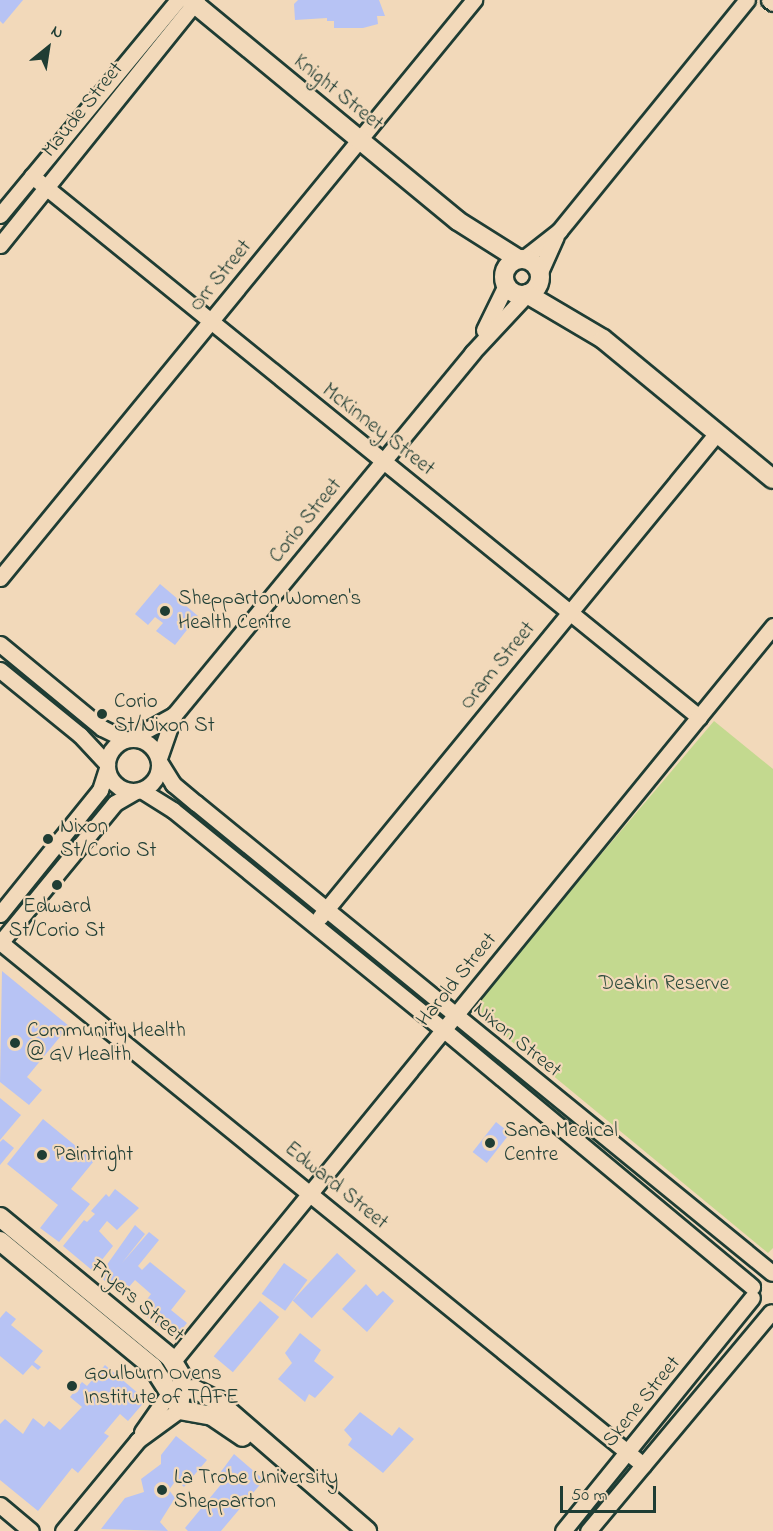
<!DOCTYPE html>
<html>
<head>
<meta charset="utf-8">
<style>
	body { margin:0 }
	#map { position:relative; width:773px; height:1531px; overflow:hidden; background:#f2d9ba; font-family:"Indie Flower",sans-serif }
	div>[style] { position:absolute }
	.green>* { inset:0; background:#c3d98f }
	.building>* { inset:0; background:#b7c3f4; transform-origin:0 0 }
	.roads { filter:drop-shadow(2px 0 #1f3d34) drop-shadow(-2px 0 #1f3d34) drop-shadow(0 2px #1f3d34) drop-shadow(0 -2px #1f3d34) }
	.minor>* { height:15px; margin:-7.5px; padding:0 7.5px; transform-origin:7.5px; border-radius:7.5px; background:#f2d9ba }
	.minor>.ring { margin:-7.5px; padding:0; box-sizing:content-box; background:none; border:15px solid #f2d9ba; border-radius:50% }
	.tertiary>* { height:18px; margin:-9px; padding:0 9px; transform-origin:9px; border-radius:9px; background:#f2d9ba }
	.tertiary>.ring { margin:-9px; padding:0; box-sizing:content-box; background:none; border:18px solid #f2d9ba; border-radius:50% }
	.dots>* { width:16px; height:16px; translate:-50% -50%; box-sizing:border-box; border:3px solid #f2d9ba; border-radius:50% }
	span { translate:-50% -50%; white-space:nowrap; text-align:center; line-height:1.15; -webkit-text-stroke:4.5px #f2d9ba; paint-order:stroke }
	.street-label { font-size:21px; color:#1f3d34 }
	.poi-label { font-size:21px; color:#1f3d34 }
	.left { translate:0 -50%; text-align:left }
	.park-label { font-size:21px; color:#2f4d3d }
	.north { position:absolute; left:18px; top:18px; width:60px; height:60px; -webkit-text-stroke:4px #f2d9ba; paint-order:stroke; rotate:30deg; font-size:16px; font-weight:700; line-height:24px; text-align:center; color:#1f3d34 }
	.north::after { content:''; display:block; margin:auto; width:21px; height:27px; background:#1f3d34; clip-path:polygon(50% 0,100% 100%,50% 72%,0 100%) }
	.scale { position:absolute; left:560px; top:1486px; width:96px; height:27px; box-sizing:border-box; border:3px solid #1f3d34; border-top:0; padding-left:8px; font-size:18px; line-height:21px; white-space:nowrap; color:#1f3d34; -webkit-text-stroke:4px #f2d9ba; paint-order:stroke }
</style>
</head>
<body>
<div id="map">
	<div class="green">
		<i style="clip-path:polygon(714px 721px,773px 769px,773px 1248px,768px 1253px,471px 1008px)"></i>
	</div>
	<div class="building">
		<i style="clip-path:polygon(0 0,23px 0,3px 24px,0 21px)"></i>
		<i style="clip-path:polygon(298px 0,379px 0,385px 16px,377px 16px,378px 24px,363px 28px,334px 28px,334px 21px,327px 21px,327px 18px,295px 20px,294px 4px)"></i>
		<i style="clip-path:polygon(160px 584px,198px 616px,175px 645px,156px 631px,163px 623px,155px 617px,148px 625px,135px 614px)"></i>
		<i style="clip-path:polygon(2px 971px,69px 1026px,27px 1077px,42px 1090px,29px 1105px,0 1082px)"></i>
		<i style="clip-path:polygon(0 1098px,21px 1115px,0 1140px)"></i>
		<i style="clip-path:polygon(43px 1119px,94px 1161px,71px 1189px,90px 1204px,59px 1242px,40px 1228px,58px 1205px,7px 1164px)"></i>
		<i style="left:496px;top:1122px;width:18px;height:38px;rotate:38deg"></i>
		<i style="clip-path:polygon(3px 1139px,14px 1148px,0 1165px,0 1142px)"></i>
		<i style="clip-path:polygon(115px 1189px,139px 1208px,117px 1230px,107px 1221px,99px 1231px,113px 1246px,93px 1271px,63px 1246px,84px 1220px,87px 1222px,95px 1214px,91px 1211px,106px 1194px,109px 1197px)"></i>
		<i style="clip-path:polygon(135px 1225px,145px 1234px,122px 1263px,149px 1232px,159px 1240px,138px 1266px,142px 1270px,150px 1262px,186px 1291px,171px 1310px,187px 1323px,174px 1339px,139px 1310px,151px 1294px,135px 1280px,122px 1295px,99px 1276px)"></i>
		<i style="left:337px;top:1253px;width:26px;height:65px;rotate:43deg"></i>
		<i style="left:284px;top:1263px;width:29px;height:38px;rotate:36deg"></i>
		<i style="clip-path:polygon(366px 1284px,377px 1296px,383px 1291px,394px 1301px,367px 1332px,342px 1309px)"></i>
		<i style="left:260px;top:1301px;width:25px;height:72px;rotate:40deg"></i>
		<i style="clip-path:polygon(6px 1311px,16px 1319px,11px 1325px,43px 1351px,34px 1362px,41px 1367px,38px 1370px,32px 1365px,23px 1375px,0 1356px,0 1318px)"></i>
		<i style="clip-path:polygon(300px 1333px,321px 1350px,314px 1361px,334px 1377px,315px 1398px,309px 1394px,305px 1402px,278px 1379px,292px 1363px,285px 1353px)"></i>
		<i style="clip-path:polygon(105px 1365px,146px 1400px,128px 1421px,120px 1414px,104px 1433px,109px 1436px,78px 1473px,72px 1468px,38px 1511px,0 1480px,0 1424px,5px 1419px,23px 1434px,33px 1418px,44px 1427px,49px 1421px,60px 1430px,82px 1407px,70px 1397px,82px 1382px,87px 1386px)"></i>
		<i style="clip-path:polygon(360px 1412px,392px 1436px,399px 1427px,414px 1439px,383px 1473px,348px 1445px,352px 1439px,344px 1430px)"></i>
		<i style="clip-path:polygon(176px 1436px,207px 1460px,184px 1487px,176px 1480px,169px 1490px,175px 1498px,160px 1522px,168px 1531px,101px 1529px,125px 1498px,144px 1492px,141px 1479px,161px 1464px,161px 1455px)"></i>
		<i style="clip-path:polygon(234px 1454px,264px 1480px,221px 1531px,188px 1531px,185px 1528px,223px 1482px,217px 1477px)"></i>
	</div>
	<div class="roads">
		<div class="minor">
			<i style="left:769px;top:0;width:5px;rotate:37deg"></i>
			<i style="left:32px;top:176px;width:859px;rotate:39.05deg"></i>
			<i style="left:0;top:215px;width:279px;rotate:-50.4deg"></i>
			<i style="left:0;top:245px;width:314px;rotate:-51.2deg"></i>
			<i style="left:523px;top:259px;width:46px;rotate:-37.9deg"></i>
			<i style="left:559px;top:231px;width:298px;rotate:-50.9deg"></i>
			<i style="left:540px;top:272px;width:39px;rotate:-66deg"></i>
			<i style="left:484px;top:330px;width:50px;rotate:-63.9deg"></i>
			<i style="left:0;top:578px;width:748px;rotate:-50.65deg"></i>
			<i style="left:0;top:644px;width:132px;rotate:39.5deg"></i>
			<i style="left:102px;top:728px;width:25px;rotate:26deg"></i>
			<i style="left:0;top:670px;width:103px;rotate:39.1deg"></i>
			<i style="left:80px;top:735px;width:40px;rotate:47deg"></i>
			<i style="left:132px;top:738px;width:48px;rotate:-28.7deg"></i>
			<i class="ring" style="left:107px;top:739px;width:37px;height:37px"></i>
			<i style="left:159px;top:758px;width:46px;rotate:-70.8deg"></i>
			<i style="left:174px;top:715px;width:469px;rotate:-50.5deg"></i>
			<i style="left:472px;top:353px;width:79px;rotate:-47deg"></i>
			<i style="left:160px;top:763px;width:25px;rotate:58deg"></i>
			<i style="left:173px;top:784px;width:30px;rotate:40deg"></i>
			<i style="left:196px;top:803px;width:743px;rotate:39.21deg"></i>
			<i style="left:141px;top:790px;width:38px;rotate:32deg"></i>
			<i style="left:173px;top:810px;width:349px;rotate:39.1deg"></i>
			<i style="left:444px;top:1030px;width:401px;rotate:39.8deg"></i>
			<i style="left:0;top:914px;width:159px;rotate:-51.1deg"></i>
			<i style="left:100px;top:790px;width:23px;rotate:-72deg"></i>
			<i style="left:320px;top:917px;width:626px;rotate:-50.64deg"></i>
			<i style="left:0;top:942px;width:829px;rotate:39.12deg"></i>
			<i style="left:0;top:943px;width:181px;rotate:-50.6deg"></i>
			<i style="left:115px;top:803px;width:24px;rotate:-30deg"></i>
			<i style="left:173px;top:1361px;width:949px;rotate:-50.77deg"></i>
			<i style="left:142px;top:1432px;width:49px;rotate:-55deg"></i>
			<i style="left:0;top:1505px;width:40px;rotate:40deg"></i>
			<i style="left:63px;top:1531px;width:118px;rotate:-50.5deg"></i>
			<i style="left:138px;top:1440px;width:51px;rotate:-36.2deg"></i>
			<i style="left:563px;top:1531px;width:300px;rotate:-51deg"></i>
			<i style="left:588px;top:1531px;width:285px;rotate:-50.1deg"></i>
		</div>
		<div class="tertiary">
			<i style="left:190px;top:0;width:347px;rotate:39.5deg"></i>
			<i style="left:458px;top:221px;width:71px;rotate:32.3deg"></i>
			<i class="ring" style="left:504px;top:259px;width:18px;height:18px"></i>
			<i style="left:527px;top:294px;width:88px;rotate:30.6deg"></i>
			<i style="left:603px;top:339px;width:220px;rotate:39.5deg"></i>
			<i style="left:0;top:1217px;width:220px;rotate:39.5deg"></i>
			<i style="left:170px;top:1357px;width:23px;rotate:59deg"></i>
			<i style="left:182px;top:1377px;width:33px;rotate:95deg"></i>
			<i style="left:0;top:1241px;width:198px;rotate:39.5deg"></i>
			<i style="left:153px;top:1367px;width:43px;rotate:57.4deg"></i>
			<i style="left:173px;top:1391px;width:21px;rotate:-5deg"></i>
			<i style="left:194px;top:1389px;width:25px;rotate:27deg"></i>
			<i style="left:216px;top:1400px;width:200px;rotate:40.9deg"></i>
			<i style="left:179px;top:1410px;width:34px;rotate:10deg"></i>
			<i style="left:212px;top:1416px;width:37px;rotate:34deg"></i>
		</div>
	</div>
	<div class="dots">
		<i style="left:165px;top:611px;background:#1f3d34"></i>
		<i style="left:102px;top:714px;background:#1f3d34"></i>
		<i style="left:48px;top:839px;background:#1f3d34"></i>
		<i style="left:57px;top:885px;background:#1f3d34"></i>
		<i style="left:15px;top:1043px;background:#1f3d34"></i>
		<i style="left:490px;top:1143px;background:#1f3d34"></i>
		<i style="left:42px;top:1155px;background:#1f3d34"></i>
		<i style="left:72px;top:1386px;background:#1f3d34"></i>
		<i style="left:162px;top:1490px;background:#1f3d34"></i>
	</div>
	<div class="street-label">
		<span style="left:338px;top:93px;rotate:39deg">Knight Street</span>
		<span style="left:83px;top:110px;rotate:-51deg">Maude Street</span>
		<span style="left:221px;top:276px;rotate:-51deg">Orr Street</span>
		<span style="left:378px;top:430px;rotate:38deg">McKinney Street</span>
		<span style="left:306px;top:521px;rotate:-51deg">Corio Street</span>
		<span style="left:498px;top:666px;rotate:-51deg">Oram Street</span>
		<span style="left:457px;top:980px;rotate:-51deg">Harold Street</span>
		<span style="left:517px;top:1040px;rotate:39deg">Nixon Street</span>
		<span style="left:336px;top:1186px;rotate:39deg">Edward Street</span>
		<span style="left:137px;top:1301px;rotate:40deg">Fryers Street</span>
		<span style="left:642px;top:1402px;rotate:-51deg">Skene Street</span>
	</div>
	<div class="poi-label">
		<span class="left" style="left:178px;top:611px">Shepparton Women's<br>Health Centre</span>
		<span class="left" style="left:114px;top:714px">Corio<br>St/Nixon St</span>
		<span class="left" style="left:60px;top:839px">Nixon<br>St/Corio St</span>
		<span style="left:57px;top:919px">Edward<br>St/Corio St</span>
		<span class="left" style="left:27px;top:1043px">Community Health<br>@ GV Health</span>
		<span class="left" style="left:504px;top:1143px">Sana Medical<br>Centre</span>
		<span class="left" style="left:54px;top:1155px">Paintright</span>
		<span class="left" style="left:84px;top:1386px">Goulburn Ovens<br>Institute of TAFE</span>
		<span class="left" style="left:174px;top:1490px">La Trobe University<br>Shepparton</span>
	</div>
	<div class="park-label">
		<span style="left:664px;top:984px">Deakin Reserve</span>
	</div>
	<div class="north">N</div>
	<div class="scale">50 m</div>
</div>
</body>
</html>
